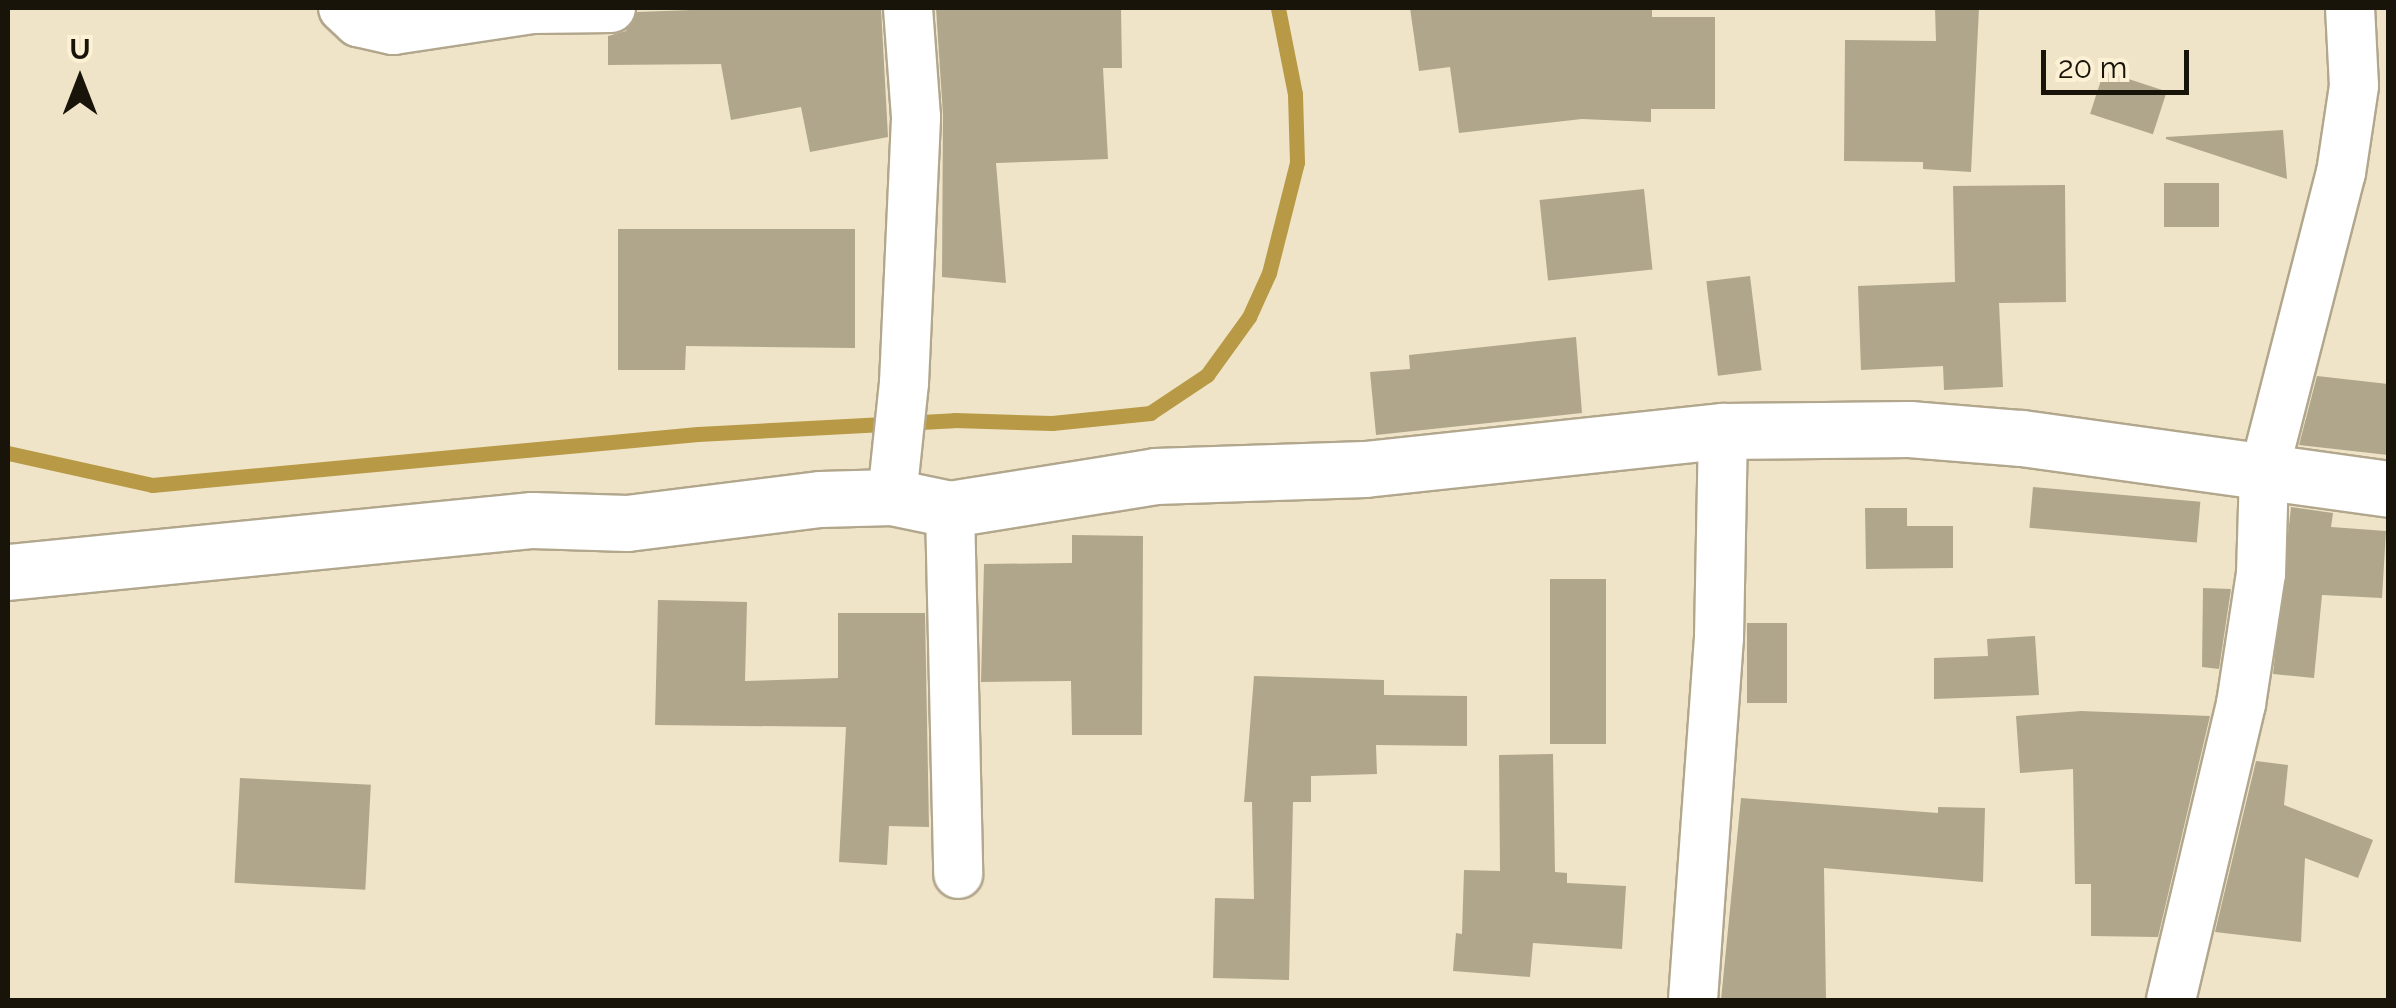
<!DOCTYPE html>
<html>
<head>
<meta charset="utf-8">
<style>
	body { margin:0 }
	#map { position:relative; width:2396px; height:1008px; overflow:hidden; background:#efe4c8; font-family:Raleway,sans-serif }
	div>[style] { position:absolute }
	.stream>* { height:15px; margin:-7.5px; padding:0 7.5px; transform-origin:7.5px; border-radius:7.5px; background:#b89945 }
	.building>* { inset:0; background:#b0a68b; transform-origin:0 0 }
	.roads { filter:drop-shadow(2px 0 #b2a78d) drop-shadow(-2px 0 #b2a78d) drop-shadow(0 2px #b2a78d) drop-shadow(0 -2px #b2a78d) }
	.minor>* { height:48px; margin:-24px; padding:0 24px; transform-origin:24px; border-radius:24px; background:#fff }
	.tertiary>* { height:55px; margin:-27.5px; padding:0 27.5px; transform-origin:27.5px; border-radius:27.5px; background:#fff }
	span { translate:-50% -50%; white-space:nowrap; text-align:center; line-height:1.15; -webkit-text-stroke:10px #fcf1d5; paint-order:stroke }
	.frame { position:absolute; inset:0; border:10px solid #18140a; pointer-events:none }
	.north { position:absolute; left:30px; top:30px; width:100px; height:100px; -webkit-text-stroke:8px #fcf1d5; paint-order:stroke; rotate:0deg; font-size:28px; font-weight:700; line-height:40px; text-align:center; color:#18140a }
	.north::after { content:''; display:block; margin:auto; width:35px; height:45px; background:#18140a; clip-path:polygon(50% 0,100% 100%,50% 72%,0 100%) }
	.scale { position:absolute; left:2041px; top:50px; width:148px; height:45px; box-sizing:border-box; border:5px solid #18140a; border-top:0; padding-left:12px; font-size:30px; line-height:35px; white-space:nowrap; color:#18140a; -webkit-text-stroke:8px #fcf1d5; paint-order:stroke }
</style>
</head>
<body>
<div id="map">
	<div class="stream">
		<i style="left:8px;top:453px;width:148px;rotate:12.5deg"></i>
		<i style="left:152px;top:485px;width:548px;rotate:-5.34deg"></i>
		<i style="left:698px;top:434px;width:256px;rotate:-3.1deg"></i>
		<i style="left:954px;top:420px;width:98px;rotate:1.8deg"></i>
		<i style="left:1052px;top:423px;width:99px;rotate:-5.8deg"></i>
		<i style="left:1150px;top:413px;width:69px;rotate:-33.7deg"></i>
		<i style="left:1207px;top:375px;width:72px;rotate:-54.1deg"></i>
		<i style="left:1249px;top:317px;width:48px;rotate:-65.6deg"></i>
		<i style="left:1269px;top:273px;width:114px;rotate:-75.8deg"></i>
		<i style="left:1297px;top:162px;width:68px;rotate:-91.7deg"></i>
		<i style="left:1295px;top:94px;width:88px;rotate:-101.2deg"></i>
	</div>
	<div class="building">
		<i style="clip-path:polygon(745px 8px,881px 8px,888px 137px,810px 152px,801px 107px,731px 120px,721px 64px,608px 65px,608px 36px,626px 31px,637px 12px)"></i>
		<i style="clip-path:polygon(936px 8px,1121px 8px,1122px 68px,1103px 68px,1108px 159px,996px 163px,1006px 283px,942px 277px,943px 115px)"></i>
		<i style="clip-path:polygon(1410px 8px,1652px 8px,1652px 17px,1715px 17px,1715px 109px,1651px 109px,1651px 122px,1582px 119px,1459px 133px,1450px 67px,1419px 71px)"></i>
		<i style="clip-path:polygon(1935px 8px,1979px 8px,1971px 172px,1923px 169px,1923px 162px,1844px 161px,1845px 40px,1936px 41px)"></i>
		<i style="left:2104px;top:71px;width:66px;height:45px;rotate:18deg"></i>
		<i style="clip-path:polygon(2283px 130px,2287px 179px,2166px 139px,2166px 137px)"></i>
		<i style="left:2164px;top:183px;width:55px;height:44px"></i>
		<i style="clip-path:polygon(2065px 185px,2066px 302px,1999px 303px,2003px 387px,1944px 390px,1943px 366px,1861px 370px,1858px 286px,1955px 282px,1953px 186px)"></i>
		<i style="left:1644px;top:189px;width:81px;height:105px;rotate:84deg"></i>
		<i style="clip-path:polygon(618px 229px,855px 229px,855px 348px,686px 346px,685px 370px,618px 370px)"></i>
		<i style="left:1750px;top:276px;width:95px;height:44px;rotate:83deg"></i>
		<i style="clip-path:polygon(1576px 337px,1582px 413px,1376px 435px,1370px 372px,1410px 369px,1409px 355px)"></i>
		<i style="clip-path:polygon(2317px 376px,2388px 384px,2388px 455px,2299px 445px)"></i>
		<i style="left:2033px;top:487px;width:168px;height:41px;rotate:5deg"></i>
		<i style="clip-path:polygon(2291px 507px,2333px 513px,2331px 527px,2386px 531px,2382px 598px,2322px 595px,2314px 678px,2273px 674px)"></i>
		<i style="clip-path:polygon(1865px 508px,1907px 508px,1907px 526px,1953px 526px,1953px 568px,1866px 569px)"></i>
		<i style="clip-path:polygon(1072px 535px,1143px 536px,1142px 735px,1072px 735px,1071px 681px,981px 682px,984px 564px,1072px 563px)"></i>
		<i style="left:1550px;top:579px;width:56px;height:165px"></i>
		<i style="clip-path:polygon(2203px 588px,2231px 589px,2219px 669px,2202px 667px)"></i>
		<i style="clip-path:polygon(658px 600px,747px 602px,745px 681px,838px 678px,838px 613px,925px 613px,929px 827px,889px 826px,887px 865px,839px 862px,846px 727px,655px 725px)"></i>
		<i style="left:1747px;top:623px;width:40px;height:80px"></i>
		<i style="clip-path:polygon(2035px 636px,2039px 695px,1934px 699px,1934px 658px,1988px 656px,1987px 639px)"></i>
		<i style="clip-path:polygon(1254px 676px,1384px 680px,1384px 695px,1467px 696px,1467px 746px,1376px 745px,1377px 774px,1311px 776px,1311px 802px,1293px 802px,1289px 980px,1213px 978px,1215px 898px,1254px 899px,1252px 802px,1244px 802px)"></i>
		<i style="clip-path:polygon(2081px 711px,2210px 716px,2158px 937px,2091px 936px,2091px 884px,2075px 884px,2073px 769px,2020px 773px,2016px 716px)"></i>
		<i style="clip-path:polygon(1553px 754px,1555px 872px,1567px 873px,1567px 883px,1626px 886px,1622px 949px,1533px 943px,1530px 977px,1453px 971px,1456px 933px,1462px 934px,1464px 870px,1500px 871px,1499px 755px)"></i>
		<i style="clip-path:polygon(2256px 761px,2288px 765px,2284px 805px,2373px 840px,2358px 878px,2305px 858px,2301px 942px,2215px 932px)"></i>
		<i style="left:240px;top:778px;width:131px;height:105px;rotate:3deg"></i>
		<i style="clip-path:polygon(1741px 798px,1938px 813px,1938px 807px,1985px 808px,1983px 882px,1824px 868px,1826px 1000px,1721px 1000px)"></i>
	</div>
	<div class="roads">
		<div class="minor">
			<i style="left:343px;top:8px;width:21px;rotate:43deg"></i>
			<i style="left:358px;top:22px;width:36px;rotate:13deg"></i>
			<i style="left:393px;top:30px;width:141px;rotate:-8.6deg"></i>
			<i style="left:532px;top:9px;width:79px;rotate:-0.7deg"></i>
			<i style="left:892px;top:497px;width:115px;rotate:-84deg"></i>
			<i style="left:904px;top:383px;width:266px;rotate:-87.4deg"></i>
			<i style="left:916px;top:117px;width:109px;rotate:-94.2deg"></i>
			<i style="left:950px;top:509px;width:365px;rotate:88.7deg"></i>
			<i style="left:1693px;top:1000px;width:363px;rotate:-85.9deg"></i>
			<i style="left:1719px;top:638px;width:207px;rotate:-88.9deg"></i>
			<i style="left:2171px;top:1000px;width:304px;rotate:-76.7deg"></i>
			<i style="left:2241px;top:704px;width:132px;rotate:-81.3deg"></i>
			<i style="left:2261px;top:574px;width:102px;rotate:-88.3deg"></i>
			<i style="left:2264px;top:472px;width:309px;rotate:-75.6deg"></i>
			<i style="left:2341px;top:173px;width:88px;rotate:-81.5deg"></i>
			<i style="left:2354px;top:86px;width:78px;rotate:-92.9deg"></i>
		</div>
		<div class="tertiary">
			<i style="left:8px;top:572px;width:527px;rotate:-5.67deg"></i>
			<i style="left:532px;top:520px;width:95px;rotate:1.8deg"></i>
			<i style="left:627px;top:523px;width:194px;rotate:-7.1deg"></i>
			<i style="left:820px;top:499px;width:72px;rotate:-1.6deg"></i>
			<i style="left:892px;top:497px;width:59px;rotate:11.7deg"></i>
			<i style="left:950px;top:509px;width:208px;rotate:-9.1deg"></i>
			<i style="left:1155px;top:476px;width:210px;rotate:-1.9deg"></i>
			<i style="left:1365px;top:469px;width:360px;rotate:-6.1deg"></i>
			<i style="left:1723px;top:431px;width:186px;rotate:-0.6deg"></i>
			<i style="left:1909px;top:429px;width:113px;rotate:4.6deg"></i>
			<i style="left:2022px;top:438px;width:370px;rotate:7.9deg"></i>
		</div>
	</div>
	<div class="frame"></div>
	<div class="north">U</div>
	<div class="scale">20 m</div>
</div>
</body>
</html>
